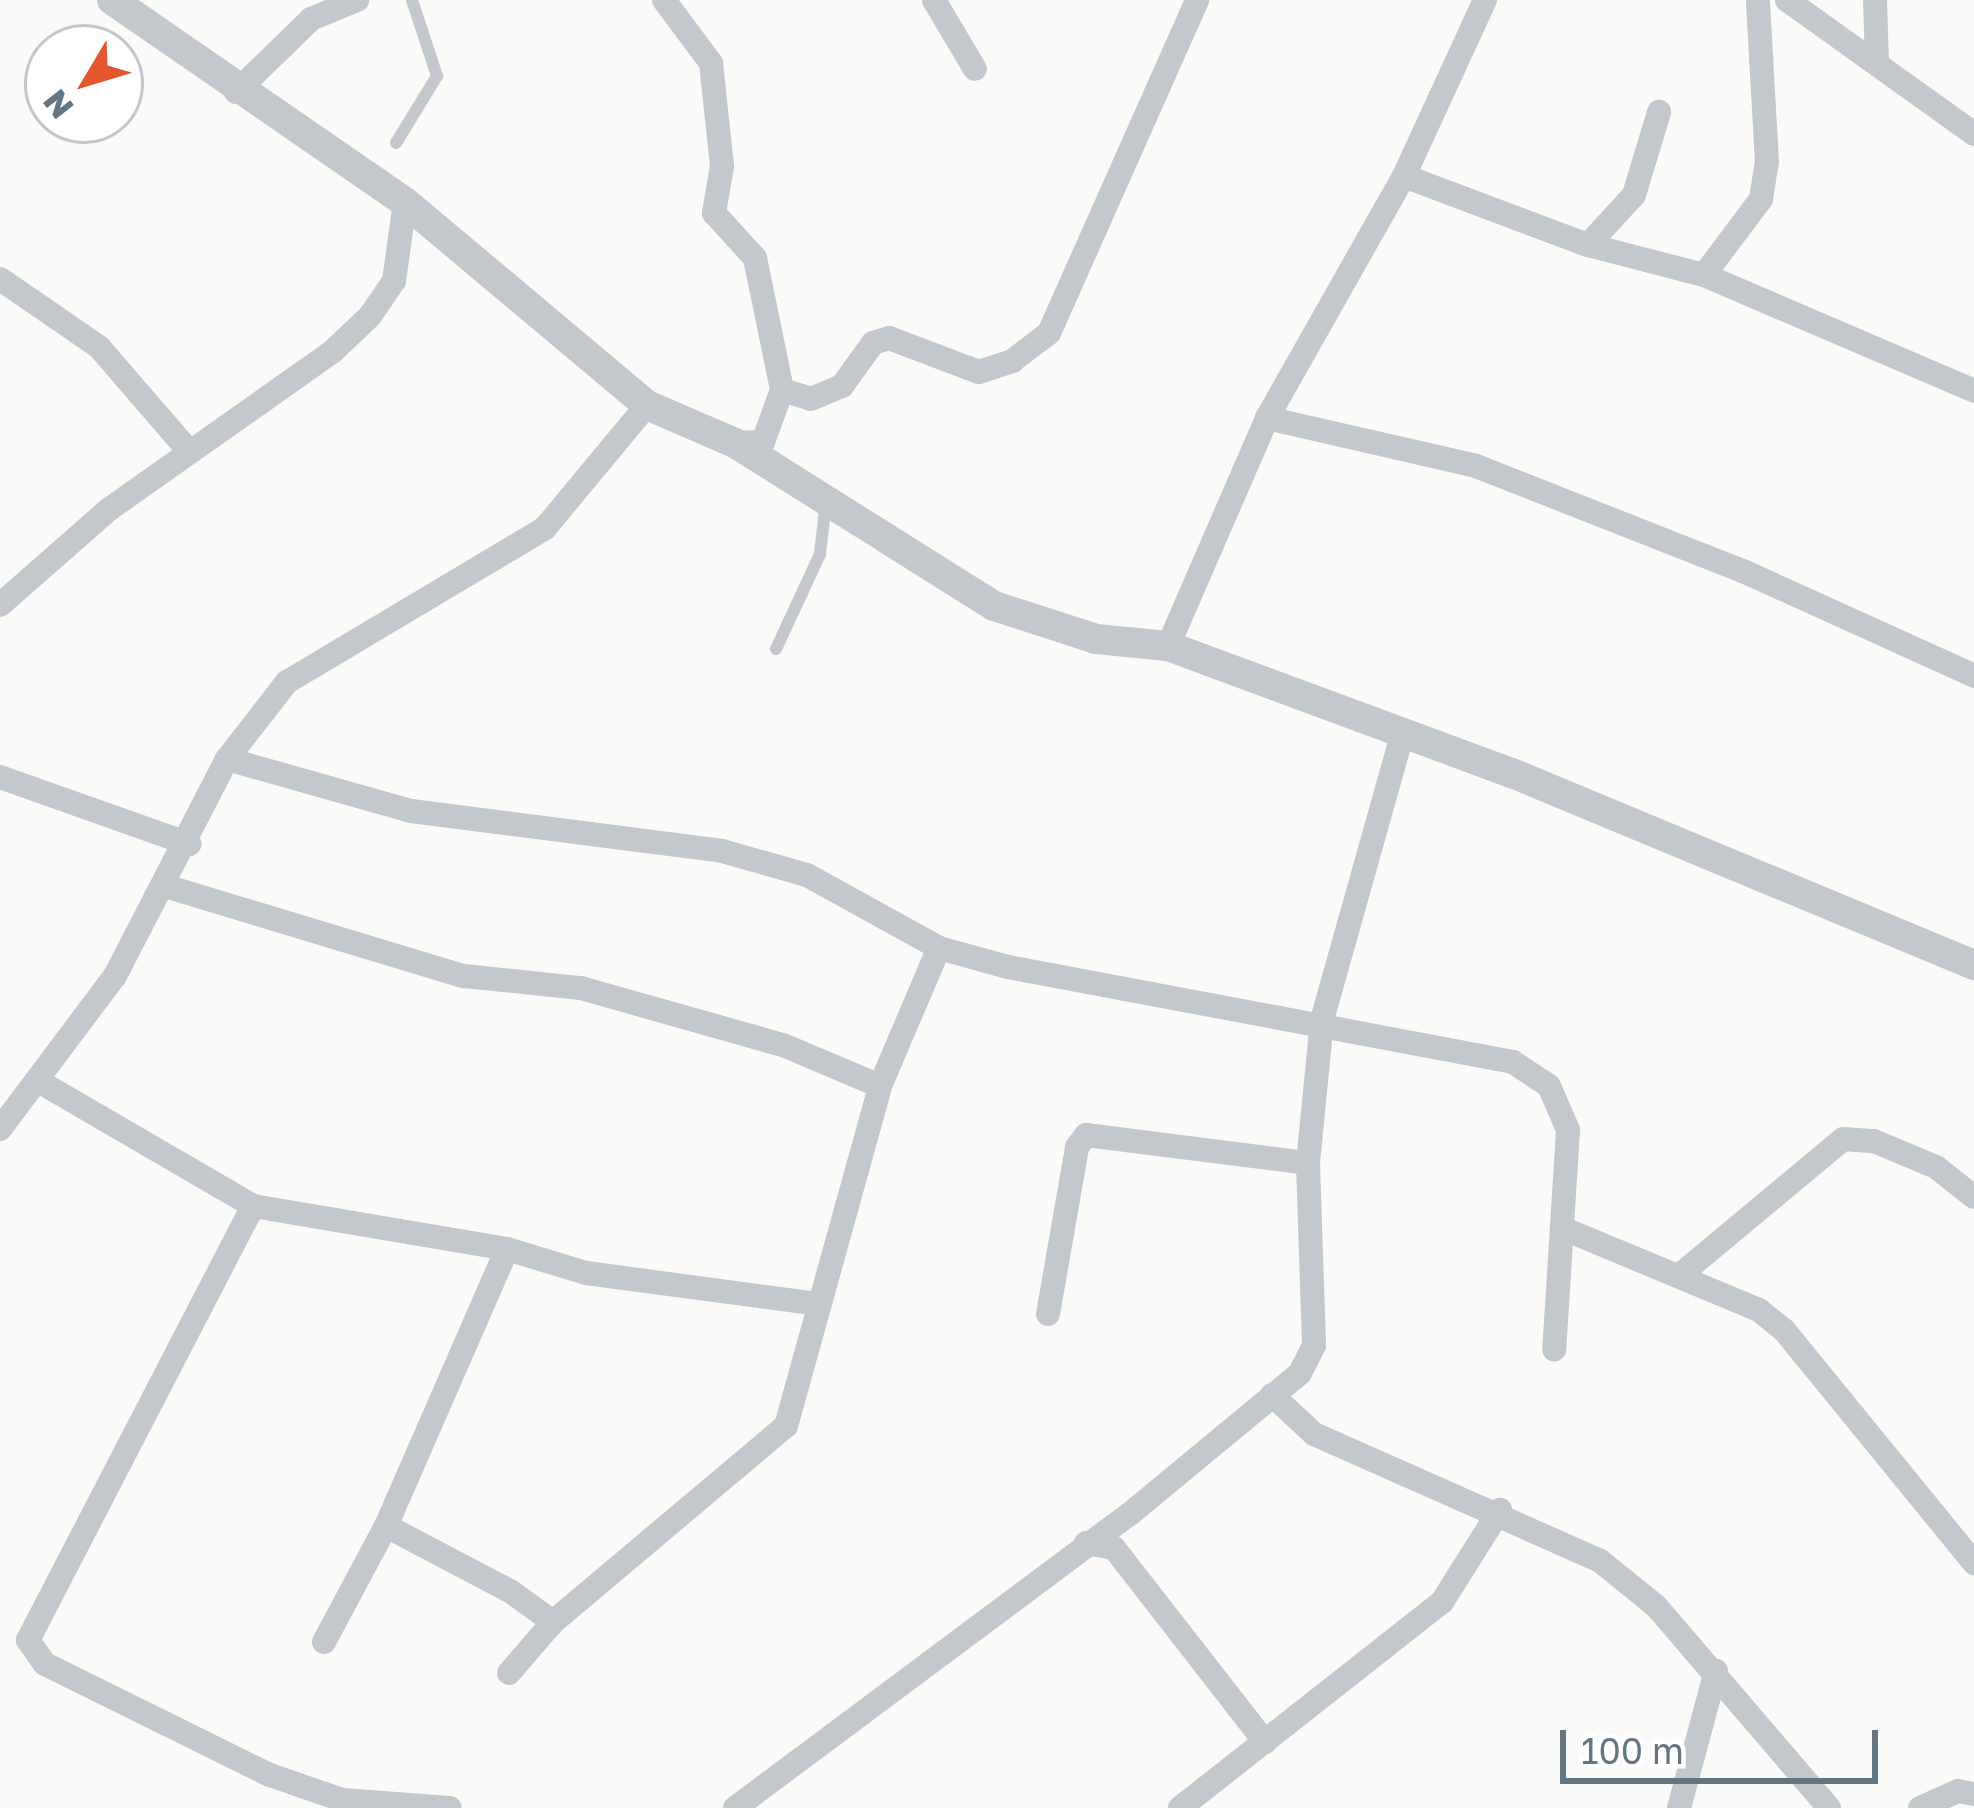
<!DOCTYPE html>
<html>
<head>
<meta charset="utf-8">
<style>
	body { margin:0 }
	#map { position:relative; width:1974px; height:1808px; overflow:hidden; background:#fafaf8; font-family:"Golos Text",sans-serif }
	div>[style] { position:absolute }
	.service>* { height:12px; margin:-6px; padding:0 6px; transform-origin:6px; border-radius:6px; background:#c3c8cc }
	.minor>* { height:24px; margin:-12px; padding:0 12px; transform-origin:12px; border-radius:12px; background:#c3c8cc }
	.tertiary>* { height:30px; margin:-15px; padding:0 15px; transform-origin:15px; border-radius:15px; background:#c3c8cc }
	span { translate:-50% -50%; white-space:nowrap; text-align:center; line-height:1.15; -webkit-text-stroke:12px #fff; paint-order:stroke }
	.north { position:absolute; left:24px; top:24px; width:120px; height:120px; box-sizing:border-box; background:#fff; border:3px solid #c1c8cd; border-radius:50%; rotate:232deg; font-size:33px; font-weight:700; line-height:48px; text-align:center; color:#657683 }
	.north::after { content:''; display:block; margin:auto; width:42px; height:54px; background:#e4572e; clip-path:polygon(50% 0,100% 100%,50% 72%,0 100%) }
	.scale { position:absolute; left:1560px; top:1730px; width:318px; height:54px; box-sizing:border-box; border:6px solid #657683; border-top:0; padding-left:15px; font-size:36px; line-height:42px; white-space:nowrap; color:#657683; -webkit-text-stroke:9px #fff; paint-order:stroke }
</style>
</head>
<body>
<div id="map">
	<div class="service">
		<i style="left:396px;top:143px;width:79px;rotate:-58.5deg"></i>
		<i style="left:437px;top:76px;width:80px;rotate:-108.2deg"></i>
		<i style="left:776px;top:649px;width:105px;rotate:-65.1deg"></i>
		<i style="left:820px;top:554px;width:53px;rotate:-83.5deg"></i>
	</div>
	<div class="minor">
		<i style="left:664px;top:0;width:79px;rotate:53.3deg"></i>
		<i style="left:711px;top:63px;width:104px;rotate:83.9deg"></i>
		<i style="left:722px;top:166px;width:48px;rotate:99.7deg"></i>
		<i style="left:714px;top:213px;width:61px;rotate:47.7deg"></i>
		<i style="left:755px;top:258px;width:135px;rotate:78.4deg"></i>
		<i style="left:782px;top:390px;width:30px;rotate:17deg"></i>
		<i style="left:811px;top:399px;width:34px;rotate:-23deg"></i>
		<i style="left:842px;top:386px;width:53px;rotate:-54.2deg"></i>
		<i style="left:873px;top:343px;width:17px;rotate:-17deg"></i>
		<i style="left:889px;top:338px;width:96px;rotate:20.7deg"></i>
		<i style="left:979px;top:372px;width:35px;rotate:-18deg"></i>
		<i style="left:1012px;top:361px;width:46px;rotate:-37.1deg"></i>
		<i style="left:1049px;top:333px;width:364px;rotate:-66deg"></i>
		<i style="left:934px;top:0;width:80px;rotate:59.3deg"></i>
		<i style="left:1787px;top:0;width:230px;rotate:35.6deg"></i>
		<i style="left:1875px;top:0;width:62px;rotate:88.2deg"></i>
		<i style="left:236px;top:92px;width:105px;rotate:-44.2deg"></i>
		<i style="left:311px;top:19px;width:50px;rotate:-22.4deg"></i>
		<i style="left:1404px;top:176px;width:197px;rotate:20.6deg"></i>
		<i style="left:1588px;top:245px;width:120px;rotate:14.5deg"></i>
		<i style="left:1704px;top:275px;width:294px;rotate:23.2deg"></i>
		<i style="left:1588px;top:245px;width:68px;rotate:-47.4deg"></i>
		<i style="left:1634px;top:195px;width:87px;rotate:-73.2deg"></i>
		<i style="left:1704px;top:275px;width:95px;rotate:-53.1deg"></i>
		<i style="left:1761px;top:199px;width:36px;rotate:-81deg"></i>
		<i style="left:1767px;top:163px;width:163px;rotate:-93.2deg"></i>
		<i style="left:0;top:279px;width:120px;rotate:34.5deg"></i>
		<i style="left:99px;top:347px;width:135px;rotate:49.2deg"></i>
		<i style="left:1267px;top:418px;width:214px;rotate:12.9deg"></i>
		<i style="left:1476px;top:466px;width:287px;rotate:21.5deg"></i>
		<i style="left:1743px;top:571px;width:254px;rotate:24.4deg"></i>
		<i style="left:735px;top:443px;width:28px;rotate:-2deg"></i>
		<i style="left:763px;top:442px;width:55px;rotate:-69.9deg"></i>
		<i style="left:0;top:605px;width:144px;rotate:-41.3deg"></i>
		<i style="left:108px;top:510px;width:274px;rotate:-35.2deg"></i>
		<i style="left:332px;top:352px;width:52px;rotate:-43.5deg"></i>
		<i style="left:370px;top:316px;width:42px;rotate:-55.6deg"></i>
		<i style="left:394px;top:281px;width:80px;rotate:-82.1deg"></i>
		<i style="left:1168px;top:646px;width:249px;rotate:-66.5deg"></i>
		<i style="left:1267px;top:418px;width:278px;rotate:-60.5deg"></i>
		<i style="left:1404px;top:176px;width:194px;rotate:-65.3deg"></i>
		<i style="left:227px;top:759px;width:191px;rotate:15.8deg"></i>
		<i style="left:411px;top:811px;width:314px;rotate:7.3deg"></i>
		<i style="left:722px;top:851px;width:88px;rotate:15.8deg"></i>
		<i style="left:807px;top:875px;width:151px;rotate:28.9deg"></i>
		<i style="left:939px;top:948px;width:72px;rotate:15.4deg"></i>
		<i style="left:1008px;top:967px;width:514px;rotate:10.65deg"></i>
		<i style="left:1513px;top:1062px;width:43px;rotate:33.7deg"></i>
		<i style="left:1549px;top:1086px;width:48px;rotate:66.6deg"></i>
		<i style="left:1568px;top:1130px;width:220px;rotate:93.6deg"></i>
		<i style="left:0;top:777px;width:201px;rotate:19.5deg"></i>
		<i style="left:165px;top:886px;width:312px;rotate:16.8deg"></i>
		<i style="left:464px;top:976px;width:118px;rotate:5.9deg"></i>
		<i style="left:581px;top:988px;width:210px;rotate:15.8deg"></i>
		<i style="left:783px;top:1045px;width:105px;rotate:22.9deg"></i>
		<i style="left:40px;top:1082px;width:246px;rotate:30.2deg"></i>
		<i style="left:253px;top:1206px;width:258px;rotate:9.6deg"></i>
		<i style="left:507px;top:1249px;width:83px;rotate:16.9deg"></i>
		<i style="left:586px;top:1273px;width:234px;rotate:7.6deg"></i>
		<i style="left:0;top:1129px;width:191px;rotate:-53.1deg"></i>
		<i style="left:115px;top:976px;width:244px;rotate:-62.7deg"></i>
		<i style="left:227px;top:759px;width:98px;rotate:-52.1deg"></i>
		<i style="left:287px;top:682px;width:300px;rotate:-30.8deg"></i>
		<i style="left:545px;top:528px;width:160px;rotate:-50.3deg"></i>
		<i style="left:253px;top:1206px;width:489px;rotate:117.4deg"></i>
		<i style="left:28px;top:1640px;width:29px;rotate:55deg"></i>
		<i style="left:45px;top:1664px;width:251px;rotate:26.3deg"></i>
		<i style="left:270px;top:1775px;width:76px;rotate:19.1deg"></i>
		<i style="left:342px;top:1800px;width:108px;rotate:4.2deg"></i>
		<i style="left:1562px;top:1228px;width:213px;rotate:22.6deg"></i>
		<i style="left:1759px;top:1310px;width:32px;rotate:39deg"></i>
		<i style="left:1784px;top:1330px;width:301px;rotate:50.8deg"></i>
		<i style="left:1680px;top:1275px;width:212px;rotate:-39.8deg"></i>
		<i style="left:1843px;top:1139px;width:31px;rotate:4deg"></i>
		<i style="left:1874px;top:1141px;width:67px;rotate:22.8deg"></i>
		<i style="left:1936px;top:1167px;width:48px;rotate:38.3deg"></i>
		<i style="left:1048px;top:1314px;width:169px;rotate:-80.1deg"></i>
		<i style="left:1077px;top:1147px;width:15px;rotate:-53deg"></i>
		<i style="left:1086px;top:1135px;width:224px;rotate:7.2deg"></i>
		<i style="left:1272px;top:1395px;width:57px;rotate:42.9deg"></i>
		<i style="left:1314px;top:1434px;width:312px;rotate:23.9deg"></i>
		<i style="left:1599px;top:1560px;width:73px;rotate:38.9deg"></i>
		<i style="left:1656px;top:1606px;width:266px;rotate:49.4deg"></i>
		<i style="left:386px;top:1526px;width:140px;rotate:27.7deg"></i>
		<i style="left:510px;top:1591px;width:53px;rotate:35.8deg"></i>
		<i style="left:1086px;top:1543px;width:28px;rotate:10deg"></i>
		<i style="left:1114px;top:1548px;width:246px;rotate:52.1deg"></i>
		<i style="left:324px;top:1642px;width:132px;rotate:-61.9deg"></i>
		<i style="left:386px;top:1526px;width:302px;rotate:-66.4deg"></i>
		<i style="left:509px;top:1673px;width:67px;rotate:-49.2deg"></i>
		<i style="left:553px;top:1622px;width:304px;rotate:-40.1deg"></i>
		<i style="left:786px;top:1426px;width:353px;rotate:-74.5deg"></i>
		<i style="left:880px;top:1086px;width:150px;rotate:-66.9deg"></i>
		<i style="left:735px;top:1808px;width:494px;rotate:-36.7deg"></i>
		<i style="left:1131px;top:1513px;width:219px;rotate:-39.6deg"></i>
		<i style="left:1300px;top:1373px;width:31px;rotate:-63deg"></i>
		<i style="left:1314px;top:1345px;width:182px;rotate:-91.9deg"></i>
		<i style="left:1308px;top:1163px;width:144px;rotate:-84.4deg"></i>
		<i style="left:1322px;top:1020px;width:295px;rotate:-74.3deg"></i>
		<i style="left:1180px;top:1808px;width:333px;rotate:-38.2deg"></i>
		<i style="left:1442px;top:1602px;width:109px;rotate:-57.8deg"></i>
		<i style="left:1679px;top:1808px;width:142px;rotate:-74.9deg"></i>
		<i style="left:1920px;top:1808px;width:42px;rotate:-24.1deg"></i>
		<i style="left:1958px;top:1791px;width:16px;rotate:11deg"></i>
	</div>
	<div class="tertiary">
		<i style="left:112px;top:0;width:356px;rotate:34.6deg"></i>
		<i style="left:405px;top:202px;width:316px;rotate:40deg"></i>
		<i style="left:647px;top:405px;width:96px;rotate:23.4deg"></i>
		<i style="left:735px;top:443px;width:306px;rotate:32.2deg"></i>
		<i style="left:994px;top:606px;width:107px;rotate:17.9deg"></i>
		<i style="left:1096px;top:639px;width:72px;rotate:5.6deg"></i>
		<i style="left:1168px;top:646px;width:367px;rotate:20.3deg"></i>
		<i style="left:1512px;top:773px;width:500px;rotate:22.57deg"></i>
	</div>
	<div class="north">N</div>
	<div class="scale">100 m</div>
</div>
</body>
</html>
